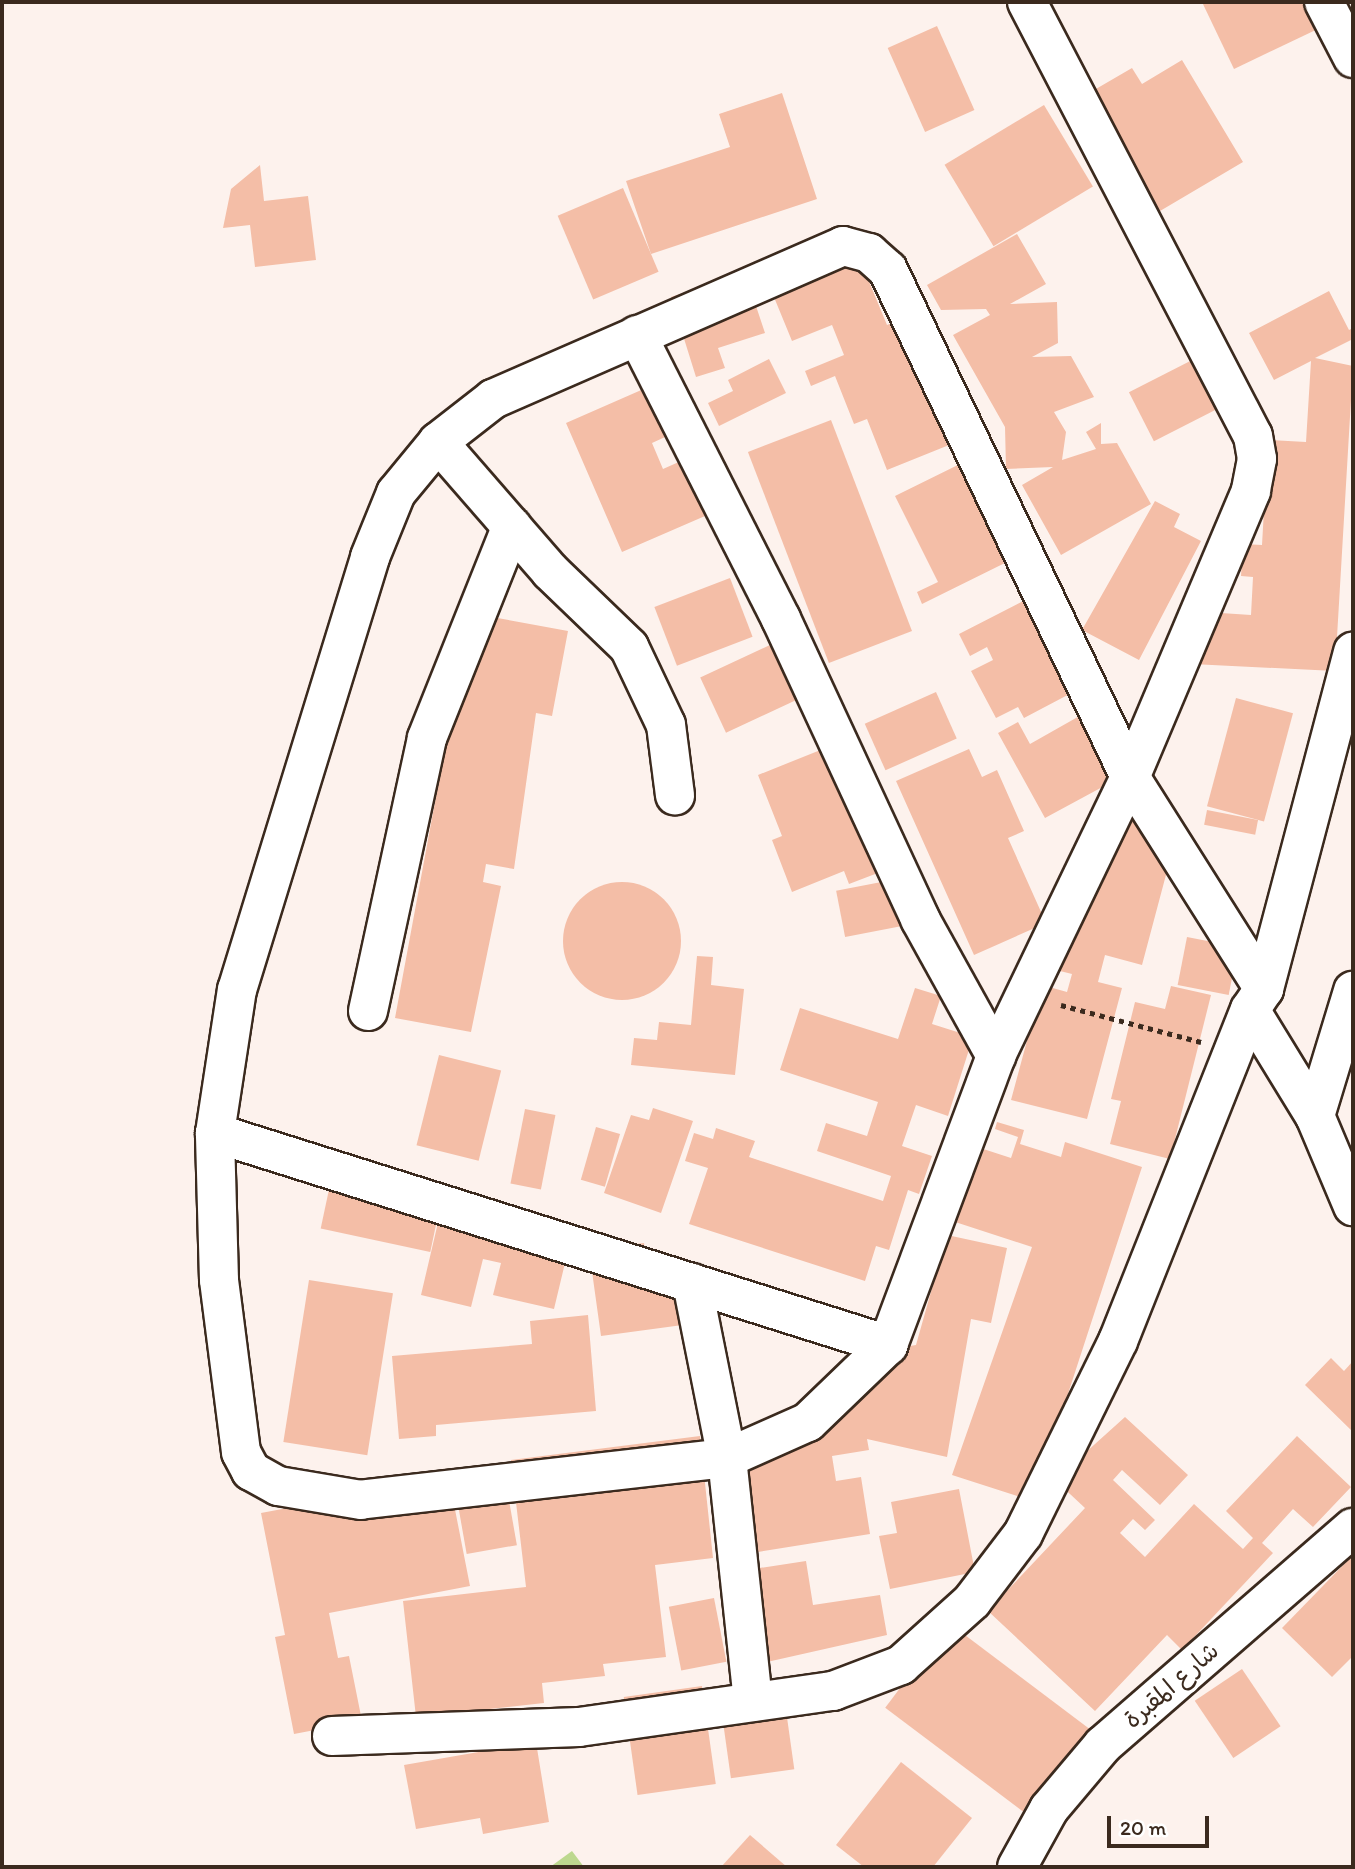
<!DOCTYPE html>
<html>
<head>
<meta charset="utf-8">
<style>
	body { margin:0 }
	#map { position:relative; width:1355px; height:1869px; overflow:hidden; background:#fdf2ed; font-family:Itim,"Playpen Sans Arabic",sans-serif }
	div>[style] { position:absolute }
	.green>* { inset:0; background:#bdd88f }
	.building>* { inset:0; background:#f4bea7; transform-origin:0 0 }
	.round { border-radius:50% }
	.path>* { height:4.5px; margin-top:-2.25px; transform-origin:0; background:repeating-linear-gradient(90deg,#3b2a1e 0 5px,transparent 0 10px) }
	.roads { filter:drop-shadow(2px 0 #3b2a1e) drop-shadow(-2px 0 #3b2a1e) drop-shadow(0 2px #3b2a1e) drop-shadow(0 -2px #3b2a1e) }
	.minor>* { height:38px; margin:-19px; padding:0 19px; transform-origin:19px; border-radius:19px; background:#fff }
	span { translate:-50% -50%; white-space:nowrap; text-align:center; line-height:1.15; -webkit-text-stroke:6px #fff; paint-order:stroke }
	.street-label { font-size:24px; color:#3b2a1e }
	.frame { position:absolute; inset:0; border:4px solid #3b2a1e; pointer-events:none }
	.scale { position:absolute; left:1107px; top:1816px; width:102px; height:32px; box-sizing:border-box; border:4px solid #3b2a1e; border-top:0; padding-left:9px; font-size:21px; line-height:24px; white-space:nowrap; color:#3b2a1e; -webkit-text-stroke:5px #fff; paint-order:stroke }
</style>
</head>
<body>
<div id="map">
	<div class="green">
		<i style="clip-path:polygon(572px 1851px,584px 1867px,550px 1867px)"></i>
	</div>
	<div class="building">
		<i style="clip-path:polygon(1202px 2px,1310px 2px,1322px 27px,1234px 69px)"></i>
		<i style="left:937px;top:26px;width:92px;height:54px;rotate:66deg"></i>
		<i style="clip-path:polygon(1182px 60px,1243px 162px,1160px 211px,1089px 93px,1132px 68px,1142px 84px)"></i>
		<i style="clip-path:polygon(782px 93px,817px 199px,651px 254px,626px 181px,730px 147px,719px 114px)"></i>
		<i style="left:1044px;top:105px;width:95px;height:116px;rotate:59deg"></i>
		<i style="clip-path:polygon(260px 165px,264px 201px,308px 196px,316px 260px,255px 267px,250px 225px,223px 228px,231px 189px)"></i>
		<i style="left:623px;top:188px;width:91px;height:71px;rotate:67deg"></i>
		<i style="clip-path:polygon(849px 233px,887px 325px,909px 316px,959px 441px,887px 470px,867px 419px,854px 424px,835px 376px,811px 386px,805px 371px,844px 355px,832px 325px,792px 341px,762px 268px)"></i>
		<i style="clip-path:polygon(1017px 234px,1046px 284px,1010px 304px,1057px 302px,1058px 343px,1032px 357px,1071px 356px,1094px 397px,1054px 412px,1066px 432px,1062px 460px,1096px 449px,1086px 432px,1101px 423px,1101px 444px,1117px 443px,1151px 504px,1061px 555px,1022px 485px,1053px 467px,1006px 469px,1005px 427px,953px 335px,990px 315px,986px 309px,941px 310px,927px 285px)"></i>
		<i style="clip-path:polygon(748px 282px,765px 333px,718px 348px,725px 368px,696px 377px,671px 297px,709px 284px)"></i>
		<i style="clip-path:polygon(1329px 291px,1349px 330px,1353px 328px,1353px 339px,1315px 358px,1353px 366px,1335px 671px,1192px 664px,1223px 576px,1221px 613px,1251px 615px,1253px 577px,1241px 576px,1243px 544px,1262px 545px,1268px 440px,1306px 442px,1311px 361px,1274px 380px,1249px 333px)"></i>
		<i style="left:1202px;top:355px;width:55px;height:82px;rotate:63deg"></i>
		<i style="clip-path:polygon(769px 359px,786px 393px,719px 426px,708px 403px,733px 391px,728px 380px)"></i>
		<i style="clip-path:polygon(655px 384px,676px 432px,652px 443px,663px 469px,681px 461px,705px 516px,622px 552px,566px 423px)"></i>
		<i style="left:831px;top:420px;width:226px;height:89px;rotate:69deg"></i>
		<i style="clip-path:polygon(968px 460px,1015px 558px,922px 604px,917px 592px,938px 582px,895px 496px)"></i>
		<i style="clip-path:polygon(1155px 501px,1180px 514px,1174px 527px,1201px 541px,1139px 660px,1082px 630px)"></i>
		<i style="left:730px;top:578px;width:63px;height:81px;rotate:69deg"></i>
		<i style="clip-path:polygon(1031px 597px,1079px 689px,1024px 718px,1018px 707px,996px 718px,971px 671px,993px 660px,987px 647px,970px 656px,959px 634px)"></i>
		<i style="clip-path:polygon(470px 613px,568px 631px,552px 716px,536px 713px,514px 869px,486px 864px,483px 882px,501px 886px,471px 1032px,395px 1018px)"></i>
		<i style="left:770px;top:645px;width:61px;height:77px;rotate:65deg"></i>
		<i style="left:936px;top:692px;width:51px;height:78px;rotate:66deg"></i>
		<i style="left:1236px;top:698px;width:59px;height:112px;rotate:15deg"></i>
		<i style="clip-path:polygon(1083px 714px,1119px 778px,1045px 818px,998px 733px,1018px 722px,1030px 744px)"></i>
		<i style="clip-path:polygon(833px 745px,883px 871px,849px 884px,844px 871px,792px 892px,772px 840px,782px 836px,758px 775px)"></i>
		<i style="clip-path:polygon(969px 749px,982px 777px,997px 770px,1024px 831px,1008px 838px,1046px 923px,974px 955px,896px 781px)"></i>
		<i style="clip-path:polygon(1126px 798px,1175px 841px,1142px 965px,1105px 955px,1098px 982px,1122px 988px,1087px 1119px,1011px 1100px,1042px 985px,1067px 992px,1072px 974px,1056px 970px,1080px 878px,1102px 884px)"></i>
		<i style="left:1207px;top:810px;width:52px;height:15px;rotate:11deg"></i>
		<i style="left:897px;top:879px;width:47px;height:62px;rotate:79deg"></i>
		<i class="round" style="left:563px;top:882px;width:118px;height:118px"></i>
		<i style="left:1187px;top:937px;width:52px;height:49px;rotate:11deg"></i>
		<i style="clip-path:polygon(697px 956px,713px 957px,711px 985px,744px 989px,735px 1075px,631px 1065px,634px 1038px,657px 1040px,659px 1022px,691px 1025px)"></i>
		<i style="clip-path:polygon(1171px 986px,1211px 995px,1170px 1159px,1110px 1144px,1121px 1101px,1111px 1099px,1135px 1002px,1165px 1009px)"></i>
		<i style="clip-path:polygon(915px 988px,941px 996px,932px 1024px,973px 1037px,948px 1116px,916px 1105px,902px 1146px,932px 1156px,919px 1194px,908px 1190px,889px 1250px,876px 1246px,865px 1281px,689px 1224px,708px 1168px,685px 1161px,694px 1133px,713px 1139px,716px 1128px,755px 1141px,749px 1157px,883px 1201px,891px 1176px,817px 1151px,826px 1123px,867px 1136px,878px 1102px,780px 1070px,800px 1008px,898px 1039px)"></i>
		<i style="left:439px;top:1055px;width:64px;height:93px;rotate:14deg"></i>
		<i style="clip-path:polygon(653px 1108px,693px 1121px,661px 1213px,604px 1193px,631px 1115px,649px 1120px)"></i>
		<i style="left:525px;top:1109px;width:31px;height:76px;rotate:11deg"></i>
		<i style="clip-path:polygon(997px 1122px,1024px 1130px,1020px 1144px,1061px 1157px,1065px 1142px,1142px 1167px,1033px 1501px,952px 1475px,1032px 1247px,946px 1219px,971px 1145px,1011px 1158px,1018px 1137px,995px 1129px)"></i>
		<i style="left:596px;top:1127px;width:25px;height:55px;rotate:16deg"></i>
		<i style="left:334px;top:1166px;width:112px;height:64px;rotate:12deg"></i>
		<i style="clip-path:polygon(440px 1214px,571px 1238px,554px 1309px,493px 1295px,501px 1263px,483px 1259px,471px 1307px,421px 1295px)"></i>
		<i style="clip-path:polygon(947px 1235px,1007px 1248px,991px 1323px,971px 1319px,947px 1457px,867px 1439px,869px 1450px,832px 1456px,836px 1481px,861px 1477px,870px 1534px,758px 1552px,740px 1439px,839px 1423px,843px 1401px,862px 1398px,868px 1373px,892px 1349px,916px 1345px)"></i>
		<i style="clip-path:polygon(644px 1243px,648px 1270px,683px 1265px,690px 1324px,601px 1336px,589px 1250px)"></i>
		<i style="left:309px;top:1280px;width:85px;height:164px;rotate:9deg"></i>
		<i style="clip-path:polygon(588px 1315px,596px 1411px,436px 1425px,436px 1436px,399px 1439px,392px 1356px,532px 1344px,530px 1321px)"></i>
		<i style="clip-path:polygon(1331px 1358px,1344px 1371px,1353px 1361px,1353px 1432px,1305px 1385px)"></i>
		<i style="clip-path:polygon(1125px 1417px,1188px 1475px,1160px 1505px,1122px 1470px,1113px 1480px,1155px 1520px,1145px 1530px,1133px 1519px,1120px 1533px,1145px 1557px,1194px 1504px,1243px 1549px,1253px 1538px,1226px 1511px,1297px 1436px,1351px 1487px,1313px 1527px,1293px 1509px,1262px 1543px,1273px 1553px,1182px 1650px,1167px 1635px,1095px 1711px,988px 1611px,1085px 1508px,1055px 1480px)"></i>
		<i style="clip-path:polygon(700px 1436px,713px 1558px,655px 1565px,666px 1657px,603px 1664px,605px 1676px,542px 1683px,544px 1703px,416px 1717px,403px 1601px,526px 1587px,511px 1460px)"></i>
		<i style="clip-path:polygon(451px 1489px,470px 1586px,329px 1613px,338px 1658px,349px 1656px,362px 1721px,294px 1734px,275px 1637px,285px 1635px,261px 1513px,330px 1500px,332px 1515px)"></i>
		<i style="left:507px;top:1489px;width:57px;height:51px;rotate:80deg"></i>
		<i style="clip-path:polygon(959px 1489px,975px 1572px,890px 1589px,879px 1536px,897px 1533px,891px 1502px)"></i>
		<i style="clip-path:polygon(1353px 1555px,1353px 1656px,1332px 1677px,1282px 1628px)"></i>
		<i style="clip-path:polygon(806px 1561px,813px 1605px,880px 1595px,887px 1635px,767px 1662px,753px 1569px)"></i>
		<i style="left:714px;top:1598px;width:65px;height:46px;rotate:79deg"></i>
		<i style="left:949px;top:1623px;width:179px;height:106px;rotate:37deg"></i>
		<i style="left:1242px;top:1669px;width:69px;height:57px;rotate:56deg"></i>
		<i style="left:702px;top:1686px;width:99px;height:79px;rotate:82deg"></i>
		<i style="left:784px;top:1696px;width:74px;height:64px;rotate:82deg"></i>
		<i style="clip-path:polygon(536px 1742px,549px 1822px,483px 1834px,480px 1818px,416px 1829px,404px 1765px)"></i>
		<i style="clip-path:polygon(901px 1762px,972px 1818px,933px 1867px,864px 1867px,836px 1845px)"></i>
		<i style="clip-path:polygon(750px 1835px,787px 1867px,721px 1867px)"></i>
	</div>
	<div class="path">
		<i style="left:1061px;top:1005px;width:145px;rotate:14.8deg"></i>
	</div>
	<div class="roads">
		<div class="minor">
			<i style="left:1027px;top:2px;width:489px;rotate:62.5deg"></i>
			<i style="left:1253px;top:436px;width:23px;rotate:80deg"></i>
			<i style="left:1257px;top:459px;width:33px;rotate:101deg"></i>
			<i style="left:1251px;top:491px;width:311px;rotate:112.9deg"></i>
			<i style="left:1130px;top:777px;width:310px;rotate:115.7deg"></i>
			<i style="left:996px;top:1056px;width:309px;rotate:110.5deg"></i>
			<i style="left:888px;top:1345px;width:111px;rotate:136.1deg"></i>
			<i style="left:808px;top:1422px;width:89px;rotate:156deg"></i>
			<i style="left:727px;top:1458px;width:368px;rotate:173.5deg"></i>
			<i style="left:361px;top:1500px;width:84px;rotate:-170.4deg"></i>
			<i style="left:278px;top:1486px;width:31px;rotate:-151deg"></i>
			<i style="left:251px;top:1471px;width:21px;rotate:-118deg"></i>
			<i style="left:241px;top:1452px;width:173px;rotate:-97.3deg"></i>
			<i style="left:219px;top:1280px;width:147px;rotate:-91.6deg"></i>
			<i style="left:215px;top:1133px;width:145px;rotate:-81.3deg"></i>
			<i style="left:237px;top:990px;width:453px;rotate:-72.9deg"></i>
			<i style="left:370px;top:557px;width:69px;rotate:-67.9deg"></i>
			<i style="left:396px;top:493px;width:66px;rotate:-50.5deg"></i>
			<i style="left:438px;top:442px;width:70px;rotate:-38deg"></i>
			<i style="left:493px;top:399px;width:382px;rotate:-23.6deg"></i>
			<i style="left:843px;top:246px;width:27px;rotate:15deg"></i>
			<i style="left:869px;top:253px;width:25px;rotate:42deg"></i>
			<i style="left:888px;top:270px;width:562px;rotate:64.48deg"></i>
			<i style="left:1130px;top:777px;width:251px;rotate:57.7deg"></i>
			<i style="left:1264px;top:989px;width:25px;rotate:124deg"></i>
			<i style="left:1250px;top:1010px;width:124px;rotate:58.5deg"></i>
			<i style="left:1315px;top:1116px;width:98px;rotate:67.1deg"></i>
			<i style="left:1324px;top:2px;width:63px;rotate:62.6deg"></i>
			<i style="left:637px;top:335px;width:318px;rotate:63.1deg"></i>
			<i style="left:781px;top:619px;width:331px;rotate:65.1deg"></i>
			<i style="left:920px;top:919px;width:157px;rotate:61deg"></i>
			<i style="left:438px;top:442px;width:171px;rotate:49deg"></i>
			<i style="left:550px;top:571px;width:110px;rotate:43.9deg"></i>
			<i style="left:629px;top:647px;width:86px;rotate:64.6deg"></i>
			<i style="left:666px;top:725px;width:71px;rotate:82.7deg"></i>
			<i style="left:1264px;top:989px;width:349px;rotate:-75.2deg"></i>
			<i style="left:368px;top:1011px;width:279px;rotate:-77.8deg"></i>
			<i style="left:427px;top:738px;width:228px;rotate:-68.2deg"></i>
			<i style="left:1315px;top:1116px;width:131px;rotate:-73.1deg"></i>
			<i style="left:215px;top:1133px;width:706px;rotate:17.48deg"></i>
			<i style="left:692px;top:1283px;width:178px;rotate:78.7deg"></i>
			<i style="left:727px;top:1458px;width:245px;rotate:83.9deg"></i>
			<i style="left:332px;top:1736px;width:247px;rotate:-2.1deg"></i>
			<i style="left:579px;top:1727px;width:257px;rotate:-8.1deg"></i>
			<i style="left:833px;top:1691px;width:73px;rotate:-20.9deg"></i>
			<i style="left:901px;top:1665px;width:96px;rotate:-42deg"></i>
			<i style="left:972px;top:1601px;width:84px;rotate:-52.7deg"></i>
			<i style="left:1023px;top:1534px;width:215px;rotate:-63.8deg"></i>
			<i style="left:1118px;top:1341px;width:356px;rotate:-68.3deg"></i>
			<i style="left:1017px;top:1867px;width:66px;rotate:-61.1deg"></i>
			<i style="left:1049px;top:1809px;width:84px;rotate:-49.8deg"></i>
			<i style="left:1103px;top:1745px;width:331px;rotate:-41deg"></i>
		</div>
	</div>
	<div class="street-label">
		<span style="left:1171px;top:1685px;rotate:-41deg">شارع المقبرة</span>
	</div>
	<div class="frame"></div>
	<div class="scale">20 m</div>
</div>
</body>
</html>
